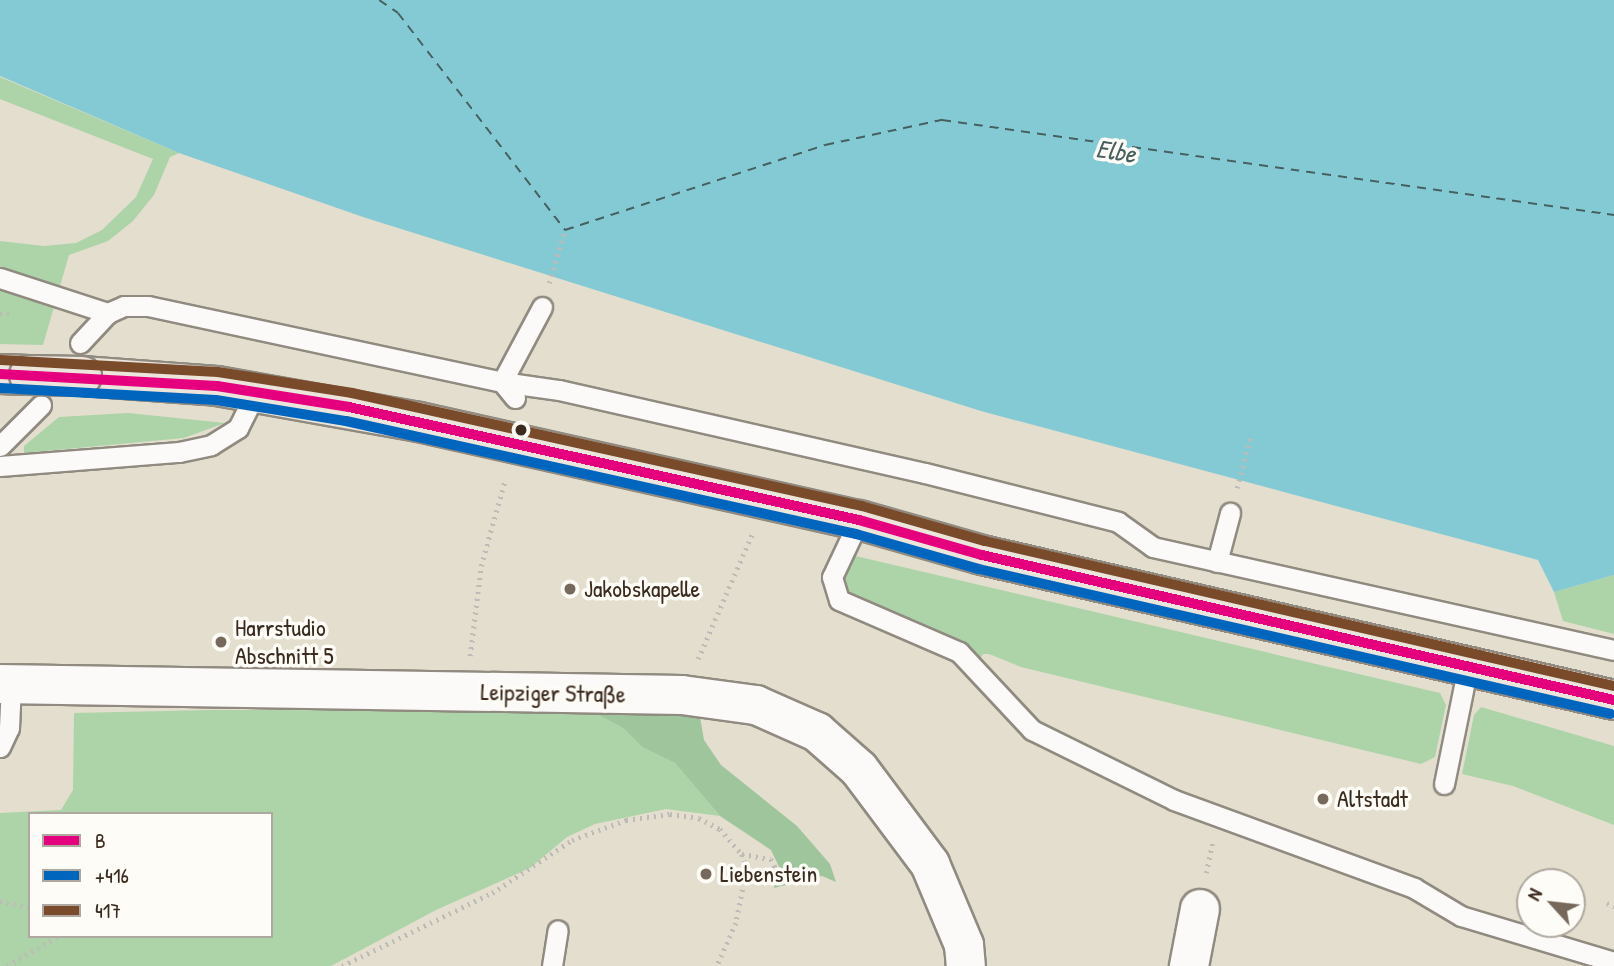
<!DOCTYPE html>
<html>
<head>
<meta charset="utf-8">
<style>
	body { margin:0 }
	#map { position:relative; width:1614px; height:966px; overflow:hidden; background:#e3decd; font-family:"Patrick Hand",sans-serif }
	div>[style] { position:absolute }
	.green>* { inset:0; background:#add4a8 }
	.forest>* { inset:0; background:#9fc59d }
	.water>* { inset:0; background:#84cad5 }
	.ferry>* { height:2px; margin-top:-1px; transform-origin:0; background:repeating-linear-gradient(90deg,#465f5f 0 9px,transparent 0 16px) }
	.path>* { height:4.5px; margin-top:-2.25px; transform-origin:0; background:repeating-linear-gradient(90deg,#bebbb7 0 2px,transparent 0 7px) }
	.roads { filter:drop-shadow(2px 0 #908a80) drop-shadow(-2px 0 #908a80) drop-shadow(0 2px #908a80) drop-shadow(0 -2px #908a80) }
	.lane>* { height:19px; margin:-9.5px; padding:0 9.5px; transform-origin:9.5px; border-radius:9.5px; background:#fbfaf8 }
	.street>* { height:38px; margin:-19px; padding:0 19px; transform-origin:19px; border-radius:19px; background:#fbfaf8 }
	.primary>* { height:38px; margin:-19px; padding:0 19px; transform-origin:19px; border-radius:19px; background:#ece5db }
	.bridges { filter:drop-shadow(2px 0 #908a80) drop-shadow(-2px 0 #908a80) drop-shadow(0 2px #908a80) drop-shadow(0 -2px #908a80) }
	.primary-bridge>* { height:38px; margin:-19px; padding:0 19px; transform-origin:19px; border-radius:19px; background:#ece5db }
	.bus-1>* { height:10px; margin:-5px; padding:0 5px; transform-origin:5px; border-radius:5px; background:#e5007d }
	.bus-2>* { height:10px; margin:-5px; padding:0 5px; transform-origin:5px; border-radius:5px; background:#0065bd }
	.bus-3>* { height:10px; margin:-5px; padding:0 5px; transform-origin:5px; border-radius:5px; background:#7a4b2a }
	.dots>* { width:19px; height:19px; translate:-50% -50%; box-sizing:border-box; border:4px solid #fdfcf7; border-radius:50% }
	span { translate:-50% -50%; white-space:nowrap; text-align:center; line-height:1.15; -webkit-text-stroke:7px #fdfcf7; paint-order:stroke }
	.poi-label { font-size:24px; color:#3b2a1e }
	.left { translate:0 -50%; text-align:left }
	.street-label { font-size:24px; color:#3b2a1e }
	.water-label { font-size:26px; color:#465f5f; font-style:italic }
	.legend { position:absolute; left:28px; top:812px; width:245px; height:126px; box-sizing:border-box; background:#fdfcf7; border:2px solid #afa8a0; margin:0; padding:9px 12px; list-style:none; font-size:21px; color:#3b2a1e }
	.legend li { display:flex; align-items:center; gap:14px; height:35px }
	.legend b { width:35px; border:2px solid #afa8a0 }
	.north { position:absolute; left:1516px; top:868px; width:70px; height:70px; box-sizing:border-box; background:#fdfcf7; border:2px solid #afa8a0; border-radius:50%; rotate:297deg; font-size:19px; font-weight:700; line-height:28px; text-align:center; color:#3b2a1e }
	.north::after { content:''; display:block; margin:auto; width:24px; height:32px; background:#76695b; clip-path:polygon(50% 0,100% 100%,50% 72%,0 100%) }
</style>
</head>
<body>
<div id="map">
	<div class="green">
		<i style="clip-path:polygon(0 77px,179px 153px,170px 157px,154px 195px,133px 221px,108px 241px,69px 255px,43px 345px,0 344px,0 241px,44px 246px,76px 243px,102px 230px,136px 197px,153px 159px,0 99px)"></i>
		<i style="clip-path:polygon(128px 413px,225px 423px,184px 438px,24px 453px,24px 446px,59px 417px)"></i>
		<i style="clip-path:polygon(847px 554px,1440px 693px,1446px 705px,1435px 757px,1421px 764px,1021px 667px,989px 654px,983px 654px,975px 666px,834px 590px)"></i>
		<i style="clip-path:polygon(1614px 575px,1614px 634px,1563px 621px,1554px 592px)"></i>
		<i style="clip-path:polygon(1481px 707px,1614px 746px,1614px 825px,1513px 786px,1462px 774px,1474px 715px)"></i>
		<i style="clip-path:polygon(evenodd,211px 710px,591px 711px,623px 728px,642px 747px,675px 763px,720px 816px,666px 809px,595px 824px,567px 837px,530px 868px,436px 910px,331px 966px,0 966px,0 813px,61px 810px,73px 790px,74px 713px,211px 710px,30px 814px,271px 814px,271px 936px,30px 936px,30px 814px)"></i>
	</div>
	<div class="forest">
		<i style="clip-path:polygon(591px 711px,699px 711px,704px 740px,721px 765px,797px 826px,830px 864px,836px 882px,822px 876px,774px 888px,780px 869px,771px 850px,720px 816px,675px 763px,642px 747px,623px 728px)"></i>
	</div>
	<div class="water">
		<i style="clip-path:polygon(0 0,1614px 0,1614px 575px,1554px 592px,1538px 560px,981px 411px,363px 217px,179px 153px,0 76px)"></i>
	</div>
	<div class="ferry">
		<i style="left:379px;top:0;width:23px;rotate:34deg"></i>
		<i style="left:398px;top:13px;width:274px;rotate:52.4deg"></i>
		<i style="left:565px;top:230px;width:274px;rotate:-18.1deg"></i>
		<i style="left:825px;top:145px;width:120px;rotate:-12.1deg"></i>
		<i style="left:942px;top:120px;width:679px;rotate:8.05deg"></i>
	</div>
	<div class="path">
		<i style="left:549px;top:283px;width:55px;rotate:-73.2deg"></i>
		<i style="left:0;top:314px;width:12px"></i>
		<i style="left:1237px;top:488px;width:55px;rotate:-75.2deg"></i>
		<i style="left:470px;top:656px;width:91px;rotate:-83deg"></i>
		<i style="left:481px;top:566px;width:89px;rotate:-74.4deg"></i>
		<i style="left:698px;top:659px;width:138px;rotate:-66.6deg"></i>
		<i style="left:742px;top:854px;width:29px;rotate:10deg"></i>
		<i style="left:771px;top:859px;width:11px;rotate:63deg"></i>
		<i style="left:1206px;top:873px;width:30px;rotate:-78deg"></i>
		<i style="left:0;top:901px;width:31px;rotate:13deg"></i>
		<i style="left:1607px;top:903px;width:8px;rotate:23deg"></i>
		<i style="left:7px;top:966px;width:59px;rotate:-30.5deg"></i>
		<i style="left:342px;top:966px;width:167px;rotate:-26deg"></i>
		<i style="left:492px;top:893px;width:96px;rotate:-33.5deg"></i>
		<i style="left:572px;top:840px;width:58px;rotate:-20.3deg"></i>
		<i style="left:626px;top:820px;width:44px;rotate:-7.8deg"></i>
		<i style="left:670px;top:814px;width:29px;rotate:8deg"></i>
		<i style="left:699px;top:818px;width:24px;rotate:28deg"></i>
		<i style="left:720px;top:829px;width:33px;rotate:49deg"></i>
		<i style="left:742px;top:854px;width:16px;rotate:72deg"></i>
		<i style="left:747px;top:869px;width:55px;rotate:101.5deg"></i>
		<i style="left:736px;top:923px;width:47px;rotate:113.8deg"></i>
	</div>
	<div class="roads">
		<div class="lane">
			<i style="left:0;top:278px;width:114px;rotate:18deg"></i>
			<i style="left:80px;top:343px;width:41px;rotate:-47deg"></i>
			<i style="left:108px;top:313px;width:17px;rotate:-24deg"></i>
			<i style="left:124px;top:306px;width:24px"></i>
			<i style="left:148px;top:306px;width:362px;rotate:12.1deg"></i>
			<i style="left:502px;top:382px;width:58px;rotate:8deg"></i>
			<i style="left:559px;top:390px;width:375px;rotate:12.8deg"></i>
			<i style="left:925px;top:473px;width:199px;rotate:14.2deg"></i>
			<i style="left:1118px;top:522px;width:43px;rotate:35.5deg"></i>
			<i style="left:1153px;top:547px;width:472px;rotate:12.6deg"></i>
			<i style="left:515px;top:398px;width:21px;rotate:-129deg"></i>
			<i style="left:502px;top:382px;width:85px;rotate:-61.9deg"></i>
			<i style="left:0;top:446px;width:58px;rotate:-45deg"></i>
			<i style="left:0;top:466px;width:180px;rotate:-4.5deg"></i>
			<i style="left:179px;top:452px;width:33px;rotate:-12deg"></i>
			<i style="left:211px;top:445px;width:32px;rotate:-32deg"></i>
			<i style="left:238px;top:428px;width:40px;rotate:-63.4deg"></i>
			<i style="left:859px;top:520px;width:63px;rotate:115.3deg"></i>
			<i style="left:832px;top:577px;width:24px;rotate:73deg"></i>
			<i style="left:839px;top:600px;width:131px;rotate:23.4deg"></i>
			<i style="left:959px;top:652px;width:107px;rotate:46.9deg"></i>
			<i style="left:1032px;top:730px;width:158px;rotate:26.2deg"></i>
			<i style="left:1174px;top:800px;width:256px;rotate:20.1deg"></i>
			<i style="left:1414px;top:888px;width:55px;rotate:30.8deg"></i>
			<i style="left:1461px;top:916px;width:160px;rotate:16.7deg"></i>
			<i style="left:1217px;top:562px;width:51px;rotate:-75.1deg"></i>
			<i style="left:0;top:747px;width:21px;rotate:-65deg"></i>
			<i style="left:9px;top:728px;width:44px;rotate:-87.4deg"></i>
			<i style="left:1444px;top:784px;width:120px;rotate:-78.5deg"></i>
			<i style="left:552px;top:966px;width:36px;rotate:-81deg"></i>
		</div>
		<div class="street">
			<i style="left:0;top:684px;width:682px;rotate:0.92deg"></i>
			<i style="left:682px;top:695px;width:75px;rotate:7.7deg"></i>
			<i style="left:756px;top:705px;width:67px;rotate:23.9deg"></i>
			<i style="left:817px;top:732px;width:56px;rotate:41.4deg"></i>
			<i style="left:859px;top:769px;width:119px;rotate:53.2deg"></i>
			<i style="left:930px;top:864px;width:88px;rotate:67.2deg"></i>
			<i style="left:964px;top:945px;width:21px;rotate:85deg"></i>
			<i style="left:1189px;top:966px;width:58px;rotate:-79.1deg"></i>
		</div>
		<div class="primary">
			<i style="left:0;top:374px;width:29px;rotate:2deg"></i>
			<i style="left:82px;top:376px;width:135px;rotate:4.2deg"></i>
			<i style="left:217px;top:386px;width:205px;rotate:10.1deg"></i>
			<i style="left:419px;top:422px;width:451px;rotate:12.6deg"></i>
			<i style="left:859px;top:520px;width:128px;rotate:15.9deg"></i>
			<i style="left:982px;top:555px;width:648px;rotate:12.92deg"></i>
		</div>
	</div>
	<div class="bridges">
		<div class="primary-bridge">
			<i style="left:29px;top:375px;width:53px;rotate:1.1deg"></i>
		</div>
	</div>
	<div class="bus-1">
		<i style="left:0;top:374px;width:217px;rotate:3.2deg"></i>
		<i style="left:217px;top:386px;width:134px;rotate:9deg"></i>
		<i style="left:349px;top:407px;width:522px;rotate:12.49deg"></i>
		<i style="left:859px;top:520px;width:128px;rotate:15.9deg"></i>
		<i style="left:982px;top:555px;width:648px;rotate:12.92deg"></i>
	</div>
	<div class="bus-2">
		<i style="left:0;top:388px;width:216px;rotate:3.2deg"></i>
		<i style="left:216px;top:400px;width:132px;rotate:9.2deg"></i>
		<i style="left:346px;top:421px;width:522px;rotate:12.49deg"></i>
		<i style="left:856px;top:534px;width:128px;rotate:15.9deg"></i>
		<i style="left:979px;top:569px;width:648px;rotate:12.92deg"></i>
	</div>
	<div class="bus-3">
		<i style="left:1px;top:360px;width:217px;rotate:3.2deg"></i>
		<i style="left:218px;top:372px;width:136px;rotate:8.9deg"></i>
		<i style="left:352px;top:393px;width:522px;rotate:12.49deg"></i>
		<i style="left:862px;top:506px;width:128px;rotate:15.9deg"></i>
		<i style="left:985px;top:541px;width:645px;rotate:12.98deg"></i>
	</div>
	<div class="dots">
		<i style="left:521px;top:430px;background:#3b2a1e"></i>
		<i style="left:570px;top:589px;background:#76695b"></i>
		<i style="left:221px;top:642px;background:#76695b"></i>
		<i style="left:1323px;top:799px;background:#76695b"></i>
		<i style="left:706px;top:874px;background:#76695b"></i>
	</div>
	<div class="poi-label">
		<span class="left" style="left:584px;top:589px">Jakobskapelle</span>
		<span class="left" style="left:235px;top:642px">Harrstudio<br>Abschnitt 5</span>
		<span class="left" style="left:1337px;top:799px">Altstadt</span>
		<span class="left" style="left:720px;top:874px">Liebenstein</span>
	</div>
	<div class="street-label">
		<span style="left:553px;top:693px;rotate:1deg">Leipziger Straße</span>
	</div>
	<div class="water-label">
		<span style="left:1116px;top:151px;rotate:9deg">Elbe</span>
	</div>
	<ul class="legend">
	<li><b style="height:9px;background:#e5007d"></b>B</li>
	<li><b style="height:9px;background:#0065bd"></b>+416</li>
	<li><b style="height:9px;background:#7a4b2a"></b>417</li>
	</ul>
	<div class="north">N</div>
</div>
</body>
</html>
